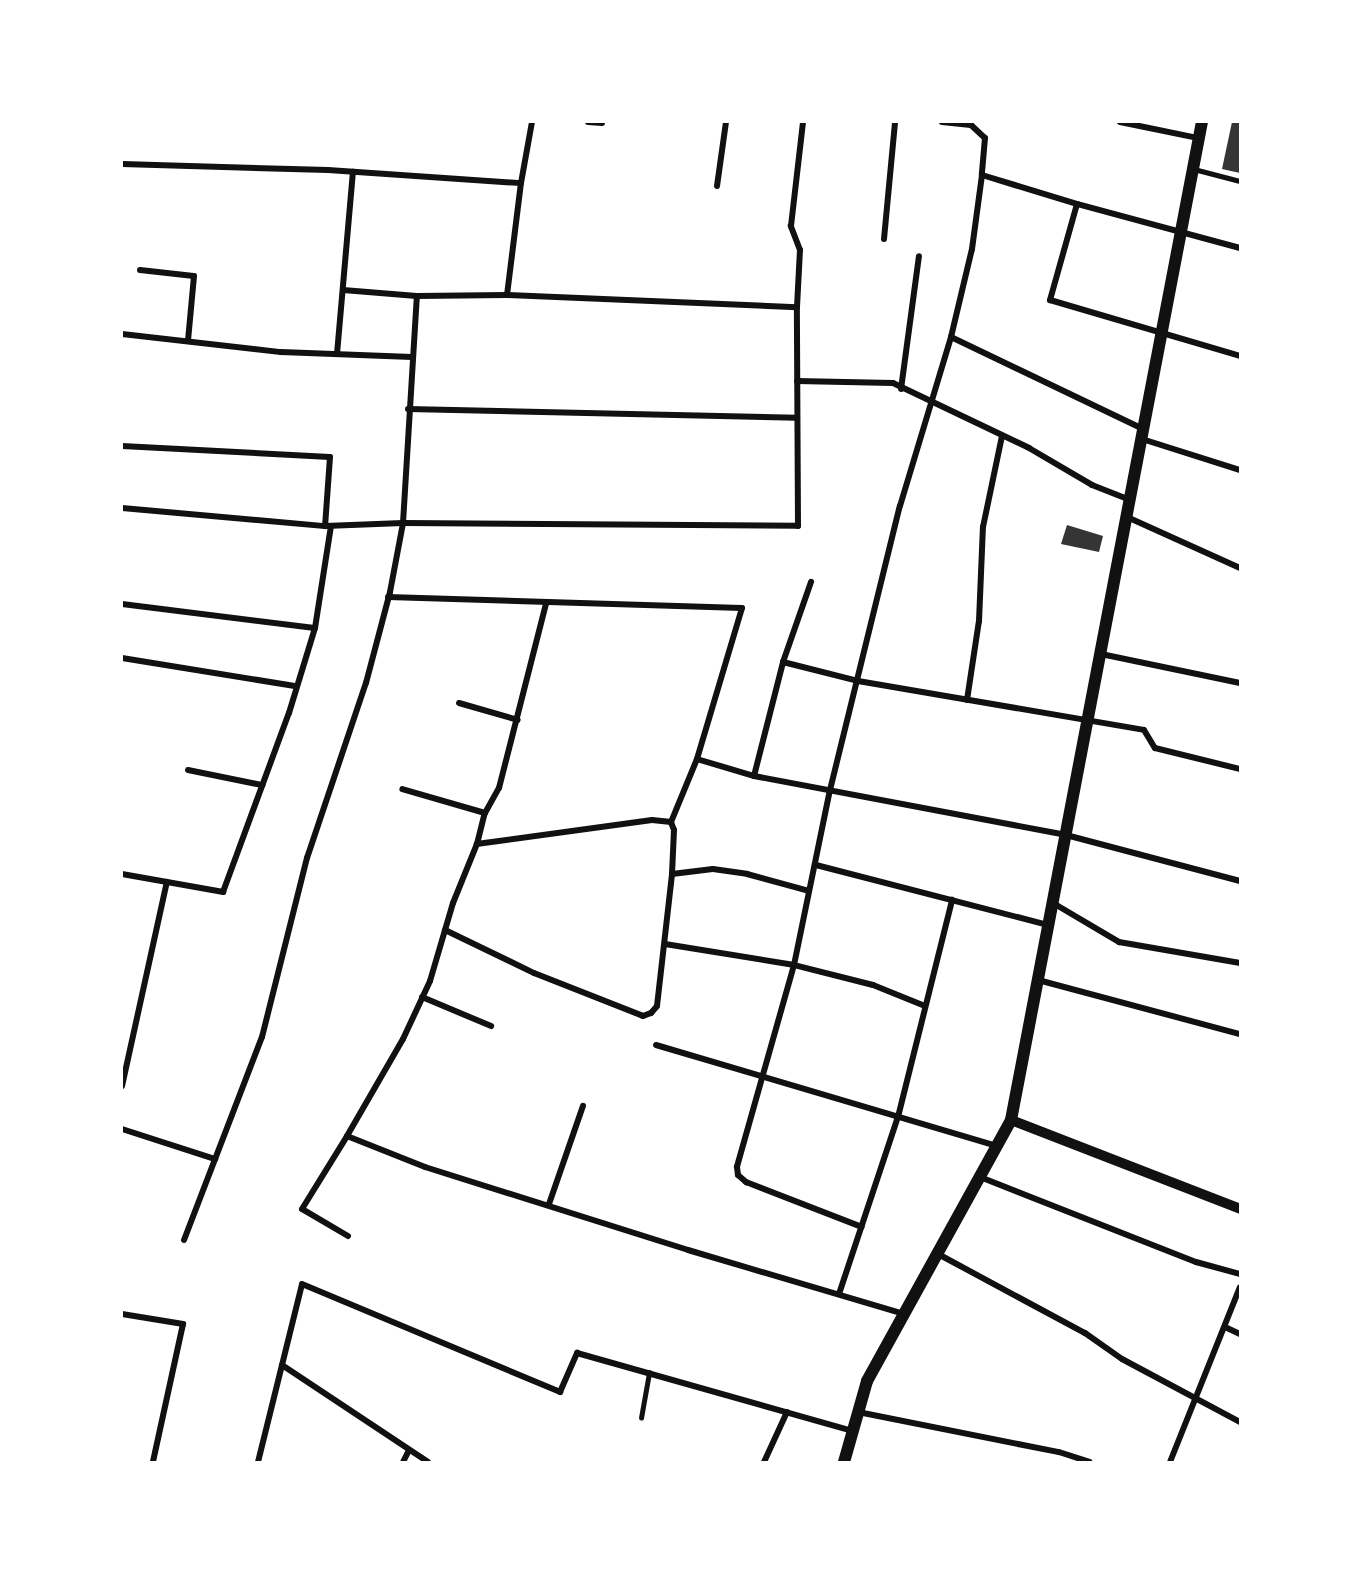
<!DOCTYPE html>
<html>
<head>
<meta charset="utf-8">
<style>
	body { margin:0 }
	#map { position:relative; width:1362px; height:1584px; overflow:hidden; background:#fff; font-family:"Noto Serif",serif }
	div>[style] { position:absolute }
	.building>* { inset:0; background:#353535 }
	.service>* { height:4.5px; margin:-2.25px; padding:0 2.25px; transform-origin:2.25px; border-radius:2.25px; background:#111 }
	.minor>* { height:6px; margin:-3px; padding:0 3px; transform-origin:3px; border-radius:3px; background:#111 }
	.tertiary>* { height:10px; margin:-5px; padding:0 5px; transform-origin:5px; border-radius:5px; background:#111 }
	.secondary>* { height:12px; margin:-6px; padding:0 6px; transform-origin:6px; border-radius:6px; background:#111 }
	span { translate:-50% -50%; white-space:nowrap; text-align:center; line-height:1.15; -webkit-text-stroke:6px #fff; paint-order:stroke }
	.frame { position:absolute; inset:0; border:123px solid #fff; pointer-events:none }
</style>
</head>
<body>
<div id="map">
	<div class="building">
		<i style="clip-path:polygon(1232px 122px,1240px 122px,1240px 173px,1222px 169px)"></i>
		<i style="clip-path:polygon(1067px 525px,1103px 536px,1099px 552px,1061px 544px)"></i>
	</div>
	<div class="service">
		<i style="left:1194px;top:169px;width:48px;rotate:14.6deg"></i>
		<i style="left:641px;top:1418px;width:46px;rotate:-79.9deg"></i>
	</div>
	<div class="minor">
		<i style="left:588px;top:122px;width:14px;rotate:4deg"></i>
		<i style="left:942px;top:122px;width:29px;rotate:6deg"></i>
		<i style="left:971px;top:122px;width:3px;rotate:90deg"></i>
		<i style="left:971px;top:125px;width:19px;rotate:43deg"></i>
		<i style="left:985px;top:138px;width:37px;rotate:95deg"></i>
		<i style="left:982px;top:175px;width:99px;rotate:17deg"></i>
		<i style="left:1120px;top:122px;width:80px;rotate:11.6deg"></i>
		<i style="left:122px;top:164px;width:206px;rotate:1.7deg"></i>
		<i style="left:328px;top:170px;width:193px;rotate:3.9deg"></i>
		<i style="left:717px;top:186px;width:65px;rotate:-82deg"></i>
		<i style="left:884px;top:239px;width:118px;rotate:-84.6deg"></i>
		<i style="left:1240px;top:248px;width:169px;rotate:-164.9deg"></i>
		<i style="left:1077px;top:204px;width:100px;rotate:105.7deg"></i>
		<i style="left:1050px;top:300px;width:198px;rotate:16.4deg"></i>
		<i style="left:140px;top:270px;width:54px;rotate:6.3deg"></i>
		<i style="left:194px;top:276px;width:65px;rotate:95.3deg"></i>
		<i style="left:343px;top:290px;width:74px;rotate:4.6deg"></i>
		<i style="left:417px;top:296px;width:90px;rotate:-0.6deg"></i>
		<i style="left:507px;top:295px;width:290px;rotate:2.4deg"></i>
		<i style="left:507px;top:295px;width:113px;rotate:-82.9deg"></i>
		<i style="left:521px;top:183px;width:62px;rotate:-79.8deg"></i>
		<i style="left:122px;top:334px;width:160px;rotate:6.5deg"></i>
		<i style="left:281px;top:352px;width:131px;rotate:2.2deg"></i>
		<i style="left:951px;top:337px;width:213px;rotate:25.6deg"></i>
		<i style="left:337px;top:354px;width:183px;rotate:-85deg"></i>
		<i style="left:797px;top:381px;width:96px;rotate:1.2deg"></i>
		<i style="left:893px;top:383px;width:151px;rotate:25.5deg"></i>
		<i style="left:1029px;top:448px;width:73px;rotate:30.4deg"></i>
		<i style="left:1092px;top:485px;width:41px;rotate:21.5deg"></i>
		<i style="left:901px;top:389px;width:134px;rotate:-82.3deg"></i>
		<i style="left:408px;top:409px;width:389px;rotate:1.3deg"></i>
		<i style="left:1142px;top:439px;width:103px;rotate:17.6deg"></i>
		<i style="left:122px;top:446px;width:208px;rotate:3deg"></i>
		<i style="left:330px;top:457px;width:69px;rotate:94.1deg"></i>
		<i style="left:122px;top:508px;width:204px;rotate:5.1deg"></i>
		<i style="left:325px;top:526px;width:78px;rotate:-2.2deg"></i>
		<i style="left:403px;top:523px;width:395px;rotate:0.4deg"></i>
		<i style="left:798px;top:526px;width:219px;rotate:-90.3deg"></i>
		<i style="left:797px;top:307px;width:57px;rotate:-87deg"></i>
		<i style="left:800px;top:250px;width:26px;rotate:-111deg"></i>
		<i style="left:791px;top:226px;width:105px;rotate:-83.4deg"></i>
		<i style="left:1127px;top:517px;width:124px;rotate:24.3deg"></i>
		<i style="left:388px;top:597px;width:354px;rotate:1.8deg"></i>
		<i style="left:742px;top:608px;width:158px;rotate:106.6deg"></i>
		<i style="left:697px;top:759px;width:68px;rotate:112.4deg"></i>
		<i style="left:122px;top:604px;width:194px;rotate:7.1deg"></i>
		<i style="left:1101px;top:654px;width:142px;rotate:11.8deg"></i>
		<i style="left:122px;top:658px;width:175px;rotate:9.2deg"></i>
		<i style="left:783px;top:662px;width:77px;rotate:14.2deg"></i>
		<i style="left:858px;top:681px;width:290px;rotate:9.7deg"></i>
		<i style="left:1144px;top:730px;width:21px;rotate:59deg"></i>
		<i style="left:1155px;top:748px;width:88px;rotate:13.9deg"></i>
		<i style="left:967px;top:700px;width:80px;rotate:-81.4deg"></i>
		<i style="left:979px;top:621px;width:94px;rotate:-87.6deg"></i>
		<i style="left:983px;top:527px;width:93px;rotate:-78.2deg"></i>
		<i style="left:459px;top:703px;width:61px;rotate:16.1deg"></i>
		<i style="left:697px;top:759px;width:59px;rotate:16.6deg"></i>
		<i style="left:754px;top:776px;width:318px;rotate:10.7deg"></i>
		<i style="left:1066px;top:835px;width:180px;rotate:14.8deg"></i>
		<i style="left:188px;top:770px;width:76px;rotate:11.5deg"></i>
		<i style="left:754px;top:776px;width:118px;rotate:-75.7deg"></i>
		<i style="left:783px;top:662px;width:85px;rotate:-70.7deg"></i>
		<i style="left:485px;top:813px;width:29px;rotate:-61deg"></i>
		<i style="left:499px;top:788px;width:190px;rotate:-75.7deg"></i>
		<i style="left:816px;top:865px;width:240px;rotate:14.5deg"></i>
		<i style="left:122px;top:874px;width:103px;rotate:10.1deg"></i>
		<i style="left:223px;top:892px;width:191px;rotate:-69.8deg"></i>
		<i style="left:289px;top:713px;width:89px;rotate:-73deg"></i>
		<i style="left:315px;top:628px;width:103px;rotate:-81.1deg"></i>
		<i style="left:672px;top:874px;width:41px;rotate:-7deg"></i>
		<i style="left:713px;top:869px;width:34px;rotate:8deg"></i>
		<i style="left:747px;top:874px;width:64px;rotate:15.3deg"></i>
		<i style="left:1053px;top:903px;width:77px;rotate:30.6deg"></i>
		<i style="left:1119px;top:942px;width:123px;rotate:9.8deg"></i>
		<i style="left:445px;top:930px;width:99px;rotate:25.8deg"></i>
		<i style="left:534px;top:973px;width:117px;rotate:21.5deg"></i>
		<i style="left:643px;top:1016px;width:9px;rotate:-21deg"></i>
		<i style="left:651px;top:1013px;width:9px;rotate:-49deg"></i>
		<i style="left:657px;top:1006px;width:133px;rotate:-83.5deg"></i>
		<i style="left:672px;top:874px;width:44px;rotate:-87.4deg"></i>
		<i style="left:674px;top:830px;width:9px;rotate:-111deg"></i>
		<i style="left:671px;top:822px;width:19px;rotate:-174deg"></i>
		<i style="left:652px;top:820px;width:177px;rotate:172.2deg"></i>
		<i style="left:665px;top:944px;width:131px;rotate:9.2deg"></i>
		<i style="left:794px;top:965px;width:210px;rotate:105.8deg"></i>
		<i style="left:737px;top:1167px;width:8px;rotate:83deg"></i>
		<i style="left:738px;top:1175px;width:11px;rotate:41deg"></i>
		<i style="left:746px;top:1182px;width:124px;rotate:21.2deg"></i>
		<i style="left:1038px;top:980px;width:209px;rotate:15deg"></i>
		<i style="left:422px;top:997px;width:75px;rotate:22.8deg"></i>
		<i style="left:925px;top:1006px;width:56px;rotate:-158deg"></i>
		<i style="left:873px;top:985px;width:81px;rotate:-165.8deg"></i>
		<i style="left:794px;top:965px;width:179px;rotate:-78.4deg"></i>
		<i style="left:830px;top:790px;width:292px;rotate:-76.2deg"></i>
		<i style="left:900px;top:506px;width:177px;rotate:-73.2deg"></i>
		<i style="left:951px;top:337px;width:90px;rotate:-76.6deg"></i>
		<i style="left:972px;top:249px;width:75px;rotate:-82.3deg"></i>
		<i style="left:656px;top:1045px;width:356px;rotate:16.5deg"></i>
		<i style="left:122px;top:1086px;width:209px;rotate:-77.6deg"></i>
		<i style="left:122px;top:1129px;width:98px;rotate:17.9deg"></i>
		<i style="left:347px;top:1136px;width:112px;rotate:-60deg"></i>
		<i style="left:403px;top:1039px;width:64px;rotate:-65deg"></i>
		<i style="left:430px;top:981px;width:81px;rotate:-73.6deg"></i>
		<i style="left:453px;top:903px;width:64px;rotate:-67.9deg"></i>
		<i style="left:477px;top:844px;width:32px;rotate:-76deg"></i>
		<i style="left:485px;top:813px;width:86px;rotate:-163.9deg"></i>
		<i style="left:980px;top:1177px;width:232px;rotate:21.5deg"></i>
		<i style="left:1196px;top:1262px;width:46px;rotate:15.3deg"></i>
		<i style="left:549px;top:1204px;width:104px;rotate:-70.9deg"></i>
		<i style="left:348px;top:1236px;width:53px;rotate:-149.6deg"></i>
		<i style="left:302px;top:1209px;width:86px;rotate:-58.3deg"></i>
		<i style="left:347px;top:1136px;width:84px;rotate:21.7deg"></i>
		<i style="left:425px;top:1167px;width:276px;rotate:17.5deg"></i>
		<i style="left:688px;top:1250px;width:225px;rotate:16.5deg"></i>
		<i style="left:184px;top:1240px;width:217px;rotate:-69deg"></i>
		<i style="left:262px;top:1037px;width:185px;rotate:-75.9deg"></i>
		<i style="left:307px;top:858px;width:185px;rotate:-71.4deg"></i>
		<i style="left:366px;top:683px;width:94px;rotate:-75.2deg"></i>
		<i style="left:390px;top:592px;width:70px;rotate:-79.3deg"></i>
		<i style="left:403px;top:523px;width:227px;rotate:-86.5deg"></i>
		<i style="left:938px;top:1254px;width:167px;rotate:28.3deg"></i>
		<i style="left:1085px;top:1333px;width:45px;rotate:35.1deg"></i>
		<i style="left:1122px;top:1359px;width:134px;rotate:28.1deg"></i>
		<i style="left:839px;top:1294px;width:187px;rotate:-71.6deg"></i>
		<i style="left:898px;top:1117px;width:224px;rotate:-76deg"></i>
		<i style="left:122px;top:1314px;width:62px;rotate:9.3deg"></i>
		<i style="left:183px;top:1324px;width:141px;rotate:102.3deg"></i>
		<i style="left:1225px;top:1327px;width:17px;rotate:25deg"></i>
		<i style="left:282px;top:1365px;width:175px;rotate:33.6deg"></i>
		<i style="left:858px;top:1412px;width:205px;rotate:11.3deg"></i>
		<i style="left:1059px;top:1452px;width:32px;rotate:18deg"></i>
		<i style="left:258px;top:1462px;width:183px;rotate:-76.1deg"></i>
		<i style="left:302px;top:1284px;width:280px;rotate:22.7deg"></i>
		<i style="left:560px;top:1392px;width:43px;rotate:-66.4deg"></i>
		<i style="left:577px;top:1353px;width:286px;rotate:15.8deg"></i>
		<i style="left:403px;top:1462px;width:13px;rotate:-63deg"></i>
		<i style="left:764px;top:1462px;width:55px;rotate:-65.3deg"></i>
		<i style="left:1170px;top:1462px;width:188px;rotate:-68.2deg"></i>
	</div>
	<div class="tertiary">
		<i style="left:1011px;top:1120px;width:246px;rotate:21.2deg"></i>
	</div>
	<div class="secondary">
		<i style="left:844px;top:1462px;width:84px;rotate:-74.1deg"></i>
		<i style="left:867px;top:1381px;width:298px;rotate:-61.1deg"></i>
		<i style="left:1011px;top:1120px;width:1016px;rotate:-79.17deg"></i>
	</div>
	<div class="frame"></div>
</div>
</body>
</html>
